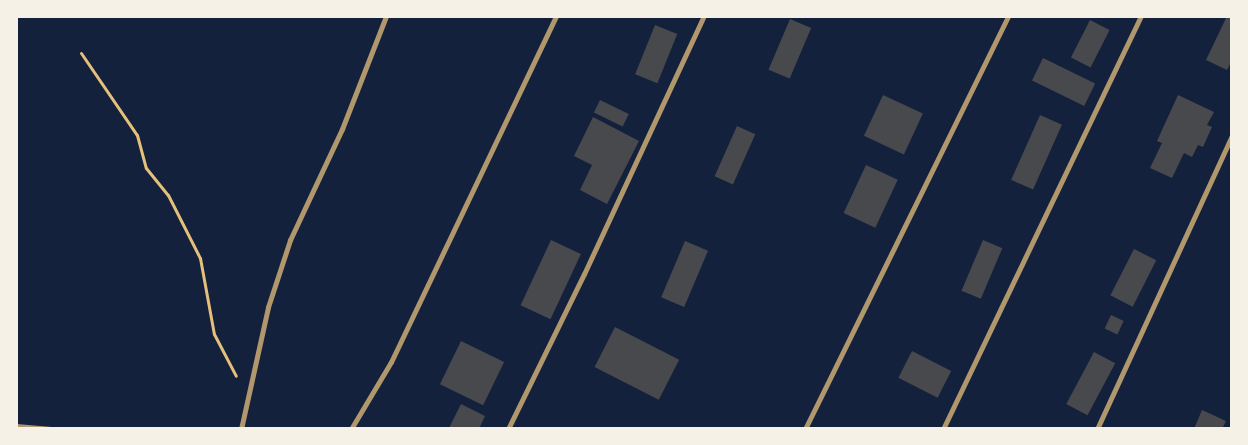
<!DOCTYPE html>
<html>
<head>
<meta charset="utf-8">
<style>
	body { margin:0 }
	#map { position:relative; width:1248px; height:445px; overflow:hidden; background:#14213d; font-family:"Noto Serif",serif }
	div>[style] { position:absolute }
	.building>* { inset:0; background:#48494c; transform-origin:0 0 }
	.path>* { height:3px; margin:-1.5px; padding:0 1.5px; transform-origin:1.5px; border-radius:1.5px; background:#e5c07b }
	.minor>* { height:5px; margin:-2.5px; padding:0 2.5px; transform-origin:2.5px; border-radius:2.5px; background:#b1986c }
	span { translate:-50% -50%; white-space:nowrap; text-align:center; line-height:1.15; -webkit-text-stroke:4px #f6f1e7; paint-order:stroke }
	.frame { position:absolute; inset:0; border:18px solid #f6f1e7; pointer-events:none }
</style>
</head>
<body>
<div id="map">
	<div class="building">
		<i style="clip-path:polygon(1227px 16px,1232px 16px,1232px 60px,1227px 70px,1206px 60px)"></i>
		<i style="left:790px;top:19px;width:23px;height:55px;rotate:23deg"></i>
		<i style="left:1090px;top:20px;width:22px;height:42px;rotate:27deg"></i>
		<i style="left:655px;top:25px;width:24px;height:53px;rotate:22deg"></i>
		<i style="left:1043px;top:58px;width:58px;height:25px;rotate:26deg"></i>
		<i style="left:883px;top:95px;width:44px;height:45px;rotate:25deg"></i>
		<i style="clip-path:polygon(1178px 95px,1214px 112px,1207px 125px,1212px 127px,1203px 147px,1198px 145px,1192px 157px,1184px 153px,1172px 178px,1150px 168px,1162px 143px,1157px 141px)"></i>
		<i style="left:600px;top:100px;width:32px;height:14px;rotate:26deg"></i>
		<i style="left:1040px;top:115px;width:24px;height:71px;rotate:24deg"></i>
		<i style="clip-path:polygon(593px 117px,639px 141px,607px 204px,580px 190px,592px 165px,574px 156px)"></i>
		<i style="left:737px;top:126px;width:20px;height:55px;rotate:24deg"></i>
		<i style="left:866px;top:165px;width:35px;height:53px;rotate:25deg"></i>
		<i style="left:551px;top:240px;width:33px;height:72px;rotate:25deg"></i>
		<i style="left:983px;top:240px;width:21px;height:55px;rotate:23deg"></i>
		<i style="left:685px;top:241px;width:25px;height:61px;rotate:23deg"></i>
		<i style="left:1134px;top:249px;width:25px;height:52px;rotate:27deg"></i>
		<i style="left:1111px;top:315px;width:14px;height:15px;rotate:25deg"></i>
		<i style="left:615px;top:327px;width:72px;height:45px;rotate:27deg"></i>
		<i style="left:461px;top:341px;width:48px;height:48px;rotate:26deg"></i>
		<i style="left:912px;top:351px;width:44px;height:30px;rotate:27deg"></i>
		<i style="left:1094px;top:352px;width:24px;height:59px;rotate:28deg"></i>
		<i style="clip-path:polygon(461px 404px,485px 416px,479px 429px,449px 428px)"></i>
		<i style="clip-path:polygon(1202px 410px,1226px 421px,1222px 429px,1194px 429px)"></i>
	</div>
	<div class="path">
		<i style="left:81px;top:53px;width:99px;rotate:55.7deg"></i>
		<i style="left:137px;top:135px;width:34px;rotate:75deg"></i>
		<i style="left:146px;top:168px;width:35px;rotate:51deg"></i>
		<i style="left:168px;top:195px;width:71px;rotate:63.1deg"></i>
		<i style="left:200px;top:258px;width:77px;rotate:79.6deg"></i>
		<i style="left:214px;top:334px;width:47px;rotate:62.4deg"></i>
	</div>
	<div class="minor">
		<i style="left:16px;top:426px;width:38px;rotate:5deg"></i>
		<i style="left:241px;top:429px;width:125px;rotate:-77.5deg"></i>
		<i style="left:268px;top:307px;width:71px;rotate:-71.8deg"></i>
		<i style="left:290px;top:240px;width:123px;rotate:-64.9deg"></i>
		<i style="left:342px;top:129px;width:121px;rotate:-68.7deg"></i>
		<i style="left:351px;top:429px;width:78px;rotate:-59.2deg"></i>
		<i style="left:391px;top:362px;width:383px;rotate:-64.5deg"></i>
		<i style="left:508px;top:429px;width:173px;rotate:-63.9deg"></i>
		<i style="left:584px;top:274px;width:285px;rotate:-65.1deg"></i>
		<i style="left:805px;top:429px;width:460px;rotate:-63.8deg"></i>
		<i style="left:943px;top:429px;width:458px;rotate:-64.4deg"></i>
		<i style="left:1097px;top:429px;width:323px;rotate:-65.3deg"></i>
	</div>
	<div class="frame"></div>
</div>
</body>
</html>
